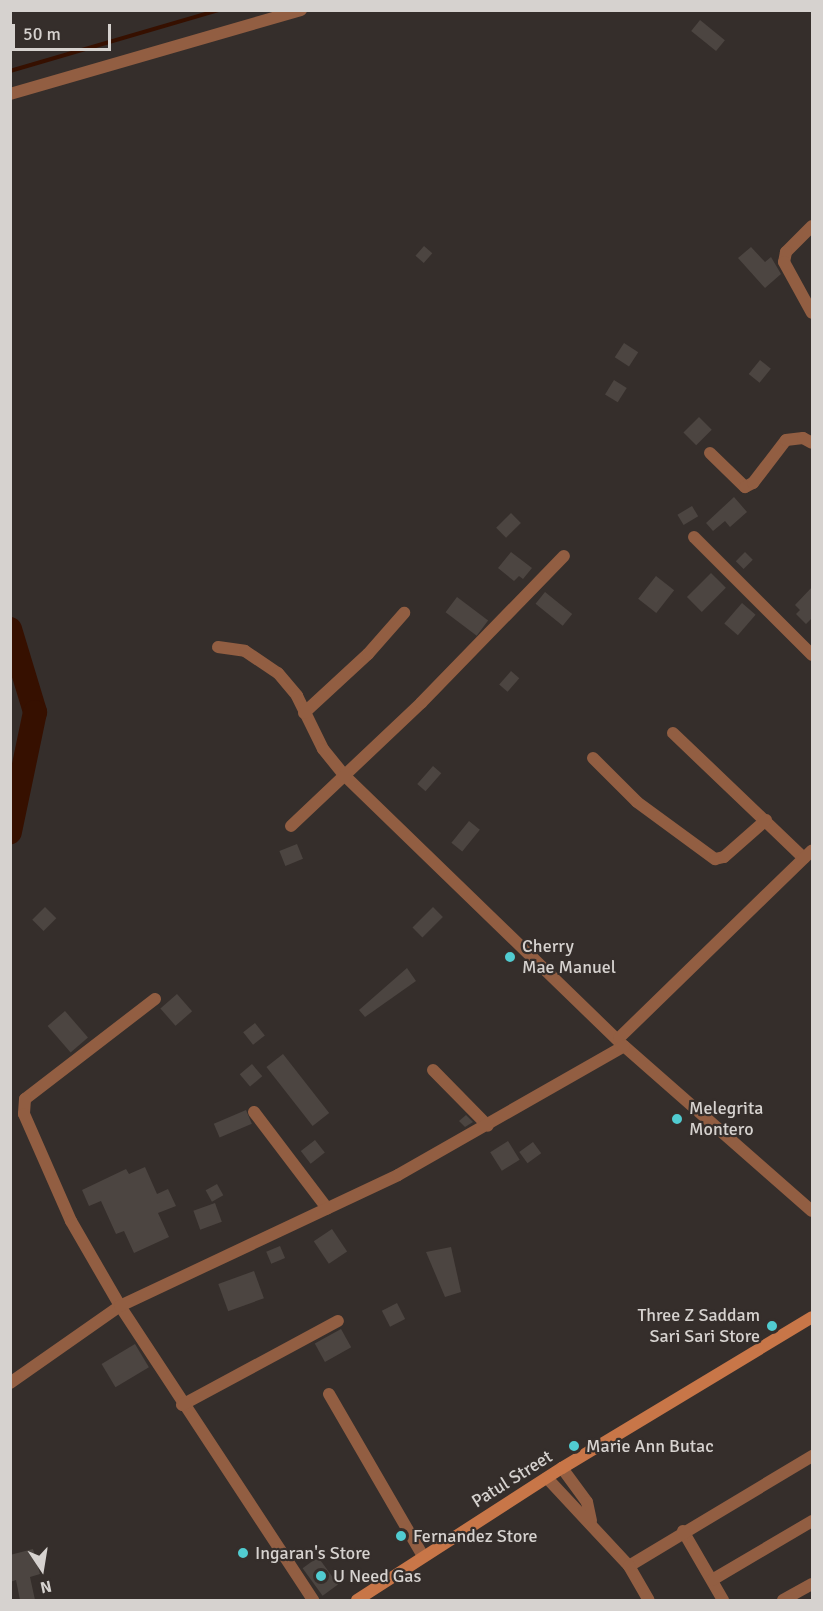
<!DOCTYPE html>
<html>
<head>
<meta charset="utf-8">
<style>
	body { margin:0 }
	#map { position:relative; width:823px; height:1611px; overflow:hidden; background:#352e2b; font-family:Signika,sans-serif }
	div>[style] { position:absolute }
	.stream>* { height:4px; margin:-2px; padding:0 2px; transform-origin:2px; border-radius:2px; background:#361000 }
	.river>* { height:24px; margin:-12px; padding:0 12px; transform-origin:12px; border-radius:12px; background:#361000 }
	.building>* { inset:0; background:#4c4541; transform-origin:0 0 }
	.minor>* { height:12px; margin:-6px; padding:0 6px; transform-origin:6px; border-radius:6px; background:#925e42 }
	.tertiary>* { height:12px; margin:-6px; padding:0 6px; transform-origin:6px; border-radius:6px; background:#925e42 }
	.secondary>* { height:12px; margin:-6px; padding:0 6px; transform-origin:6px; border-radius:6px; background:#c87648 }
	.dots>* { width:16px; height:16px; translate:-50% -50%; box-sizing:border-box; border:3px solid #352e2b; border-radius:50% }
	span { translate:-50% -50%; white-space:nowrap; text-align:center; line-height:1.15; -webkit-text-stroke:4.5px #352e2b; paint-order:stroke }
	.poi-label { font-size:18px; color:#d6d2cf }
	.left { translate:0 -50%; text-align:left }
	.right { translate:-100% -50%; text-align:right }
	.street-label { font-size:18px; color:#d6d2cf }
	.frame { position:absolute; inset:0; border:12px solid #d6d2cf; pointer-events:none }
	.north { position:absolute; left:12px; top:1539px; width:60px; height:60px; -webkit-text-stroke:4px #352e2b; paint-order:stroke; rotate:168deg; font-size:16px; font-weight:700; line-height:24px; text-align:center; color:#d6d2cf }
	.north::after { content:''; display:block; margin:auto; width:21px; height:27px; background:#d6d2cf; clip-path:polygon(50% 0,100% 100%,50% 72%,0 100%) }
	.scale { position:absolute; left:12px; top:24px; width:99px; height:27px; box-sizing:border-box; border:3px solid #d6d2cf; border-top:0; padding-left:8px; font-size:18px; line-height:21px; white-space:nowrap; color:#d6d2cf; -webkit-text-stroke:4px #352e2b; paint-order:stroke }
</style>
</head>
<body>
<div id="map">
	<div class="stream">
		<i style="left:10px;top:71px;width:218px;rotate:-16.3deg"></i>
	</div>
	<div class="river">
		<i style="left:10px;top:629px;width:87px;rotate:73.2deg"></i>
		<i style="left:35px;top:712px;width:123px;rotate:101.8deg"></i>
	</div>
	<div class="building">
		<i style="left:700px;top:20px;width:32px;height:14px;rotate:39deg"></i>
		<i style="left:424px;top:246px;width:11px;height:13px;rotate:41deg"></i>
		<i style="clip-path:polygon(751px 247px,765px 262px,771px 257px,781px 274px,765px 288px,738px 258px)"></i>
		<i style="left:624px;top:343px;width:17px;height:17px;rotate:33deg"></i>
		<i style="left:760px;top:360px;width:14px;height:18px;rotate:39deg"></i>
		<i style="left:614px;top:380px;width:15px;height:17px;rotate:32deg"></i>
		<i style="left:699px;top:417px;width:18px;height:22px;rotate:45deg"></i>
		<i style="clip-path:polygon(734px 497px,747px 512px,730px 527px,725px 521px,713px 531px,706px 523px)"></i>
		<i style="left:692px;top:506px;width:12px;height:17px;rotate:59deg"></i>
		<i style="left:511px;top:513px;width:14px;height:21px;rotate:45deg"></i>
		<i style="clip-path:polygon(511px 552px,532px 568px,523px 579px,519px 576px,514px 581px,498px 568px)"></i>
		<i style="left:745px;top:552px;width:11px;height:13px;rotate:45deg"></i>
		<i style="left:711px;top:573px;width:21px;height:34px;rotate:45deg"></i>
		<i style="left:656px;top:576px;width:23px;height:29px;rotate:38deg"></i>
		<i style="clip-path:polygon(813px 586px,813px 617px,806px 624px,796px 614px,800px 610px,795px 605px)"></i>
		<i style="left:545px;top:592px;width:35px;height:15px;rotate:39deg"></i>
		<i style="left:457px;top:597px;width:39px;height:19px;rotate:37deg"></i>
		<i style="left:742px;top:603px;width:18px;height:27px;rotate:41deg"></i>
		<i style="left:511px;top:671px;width:11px;height:18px;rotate:41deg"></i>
		<i style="left:433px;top:766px;width:11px;height:24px;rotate:41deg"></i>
		<i style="left:469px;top:821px;width:14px;height:28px;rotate:39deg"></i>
		<i style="left:297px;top:844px;width:16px;height:19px;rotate:68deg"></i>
		<i style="left:45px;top:907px;width:16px;height:18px;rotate:45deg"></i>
		<i style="left:433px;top:907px;width:14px;height:29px;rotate:45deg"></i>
		<i style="clip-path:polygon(407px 968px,416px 981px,365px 1017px,359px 1010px)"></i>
		<i style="left:177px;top:994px;width:23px;height:22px;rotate:49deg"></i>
		<i style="left:65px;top:1011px;width:35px;height:23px;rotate:49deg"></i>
		<i style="left:255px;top:1023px;width:16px;height:15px;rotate:52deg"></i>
		<i style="left:283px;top:1054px;width:75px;height:21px;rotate:52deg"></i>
		<i style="left:252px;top:1064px;width:16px;height:16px;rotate:50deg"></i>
		<i style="left:246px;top:1110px;width:15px;height:35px;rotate:67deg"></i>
		<i style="clip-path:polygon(466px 1115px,473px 1122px,465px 1127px,459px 1121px)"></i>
		<i style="left:315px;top:1140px;width:16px;height:18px;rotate:52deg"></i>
		<i style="left:508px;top:1141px;width:22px;height:21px;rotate:58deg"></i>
		<i style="left:533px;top:1142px;width:14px;height:17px;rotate:54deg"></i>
		<i style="clip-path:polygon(145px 1167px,157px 1194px,168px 1189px,176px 1206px,158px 1213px,169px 1237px,134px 1253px,124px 1231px,116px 1234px,101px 1201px,89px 1206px,82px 1190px,126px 1169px,129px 1174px)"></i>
		<i style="left:217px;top:1184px;width:13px;height:13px;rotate:61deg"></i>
		<i style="left:215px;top:1203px;width:20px;height:23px;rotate:70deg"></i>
		<i style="left:332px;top:1229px;width:27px;height:22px;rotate:56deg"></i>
		<i style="left:280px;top:1246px;width:13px;height:15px;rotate:67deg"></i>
		<i style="clip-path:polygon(451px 1247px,461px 1292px,445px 1297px,426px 1252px)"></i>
		<i style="left:254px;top:1271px;width:29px;height:38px;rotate:70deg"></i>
		<i style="left:397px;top:1303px;width:18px;height:17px;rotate:63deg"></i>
		<i style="left:341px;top:1329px;width:21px;height:30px;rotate:61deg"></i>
		<i style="left:135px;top:1344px;width:27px;height:39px;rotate:59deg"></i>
		<i style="clip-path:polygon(33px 1549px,40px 1574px,30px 1577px,35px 1600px,20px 1600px,16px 1580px,10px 1582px,10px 1555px)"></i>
		<i style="left:318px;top:1557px;width:34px;height:19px;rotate:54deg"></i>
	</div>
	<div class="minor">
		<i style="left:812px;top:226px;width:37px;rotate:135deg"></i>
		<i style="left:786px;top:252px;width:10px;rotate:101deg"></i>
		<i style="left:784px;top:262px;width:58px;rotate:61.2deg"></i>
		<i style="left:710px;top:453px;width:49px;rotate:44.2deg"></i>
		<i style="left:745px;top:487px;width:9px;rotate:-27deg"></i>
		<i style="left:753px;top:483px;width:54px;rotate:-52.5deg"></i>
		<i style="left:786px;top:440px;width:17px;rotate:-7deg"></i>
		<i style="left:803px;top:438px;width:10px;rotate:29deg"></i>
		<i style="left:694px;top:537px;width:167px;rotate:45deg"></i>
		<i style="left:218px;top:647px;width:27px;rotate:8deg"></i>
		<i style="left:245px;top:651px;width:40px;rotate:34deg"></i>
		<i style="left:278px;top:673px;width:30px;rotate:50deg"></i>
		<i style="left:297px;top:696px;width:59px;rotate:63.9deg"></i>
		<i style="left:323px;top:749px;width:35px;rotate:51deg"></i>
		<i style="left:345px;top:776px;width:388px;rotate:44.1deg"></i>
		<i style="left:624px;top:1046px;width:250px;rotate:41.3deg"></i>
		<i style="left:304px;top:713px;width:87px;rotate:-42.7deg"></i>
		<i style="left:368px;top:654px;width:55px;rotate:-48.7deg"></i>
		<i style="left:673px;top:733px;width:181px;rotate:43.7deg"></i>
		<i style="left:593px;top:758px;width:62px;rotate:45deg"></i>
		<i style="left:637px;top:802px;width:97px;rotate:36.2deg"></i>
		<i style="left:715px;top:859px;width:9px;rotate:-13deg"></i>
		<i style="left:724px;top:857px;width:56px;rotate:-41.4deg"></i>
		<i style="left:291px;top:826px;width:179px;rotate:-43.4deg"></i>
		<i style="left:421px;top:703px;width:205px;rotate:-45.8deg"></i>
		<i style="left:155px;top:999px;width:164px;rotate:142.4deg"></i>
		<i style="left:25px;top:1099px;width:15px;rotate:94deg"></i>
		<i style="left:24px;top:1114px;width:117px;rotate:66.3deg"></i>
		<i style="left:71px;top:1221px;width:98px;rotate:60deg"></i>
		<i style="left:120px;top:1306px;width:352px;rotate:56.7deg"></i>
		<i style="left:619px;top:1038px;width:269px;rotate:-44.2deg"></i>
		<i style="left:433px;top:1070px;width:78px;rotate:45.5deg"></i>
		<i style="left:254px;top:1112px;width:121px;rotate:52.8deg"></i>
		<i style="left:10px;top:1383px;width:134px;rotate:-35deg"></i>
		<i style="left:120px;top:1306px;width:307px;rotate:-25.2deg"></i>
		<i style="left:398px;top:1175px;width:260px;rotate:-29.7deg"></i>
		<i style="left:329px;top:1394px;width:187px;rotate:59.9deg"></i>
		<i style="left:182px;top:1405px;width:177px;rotate:-28.3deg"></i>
		<i style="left:683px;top:1531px;width:80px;rotate:59.9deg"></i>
		<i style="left:629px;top:1566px;width:214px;rotate:-31deg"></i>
		<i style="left:712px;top:1580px;width:116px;rotate:-30.5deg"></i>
		<i style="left:783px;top:1600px;width:33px;rotate:-29deg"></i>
	</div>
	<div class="tertiary">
		<i style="left:10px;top:94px;width:303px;rotate:-16.1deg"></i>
		<i style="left:562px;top:1468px;width:42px;rotate:53.7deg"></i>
		<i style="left:587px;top:1502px;width:19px;rotate:78deg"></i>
		<i style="left:547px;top:1478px;width:120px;rotate:47deg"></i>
		<i style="left:629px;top:1566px;width:39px;rotate:60deg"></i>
	</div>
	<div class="secondary">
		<i style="left:357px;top:1600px;width:244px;rotate:-32.8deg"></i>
		<i style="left:562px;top:1468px;width:292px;rotate:-31.1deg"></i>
	</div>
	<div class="dots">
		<i style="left:510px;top:957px;background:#51ccd1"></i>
		<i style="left:677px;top:1119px;background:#51ccd1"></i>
		<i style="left:772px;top:1326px;background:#51ccd1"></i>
		<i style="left:574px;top:1446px;background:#51ccd1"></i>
		<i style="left:401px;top:1536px;background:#51ccd1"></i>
		<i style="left:243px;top:1553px;background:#51ccd1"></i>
		<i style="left:321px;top:1576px;background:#51ccd1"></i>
	</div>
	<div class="poi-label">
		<span class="left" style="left:522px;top:957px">Cherry<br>Mae Manuel</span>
		<span class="left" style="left:689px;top:1119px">Melegrita<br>Montero</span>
		<span class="right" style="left:760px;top:1326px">Three Z Saddam<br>Sari Sari Store</span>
		<span class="left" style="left:586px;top:1446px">Marie Ann Butac</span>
		<span class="left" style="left:413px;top:1536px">Fernandez Store</span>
		<span class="left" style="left:255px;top:1553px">Ingaran's Store</span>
		<span class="left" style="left:333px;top:1576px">U Need Gas</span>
	</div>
	<div class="street-label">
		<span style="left:512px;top:1479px;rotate:-32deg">Patul Street</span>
	</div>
	<div class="frame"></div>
	<div class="north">N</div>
	<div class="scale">50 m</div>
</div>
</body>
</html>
